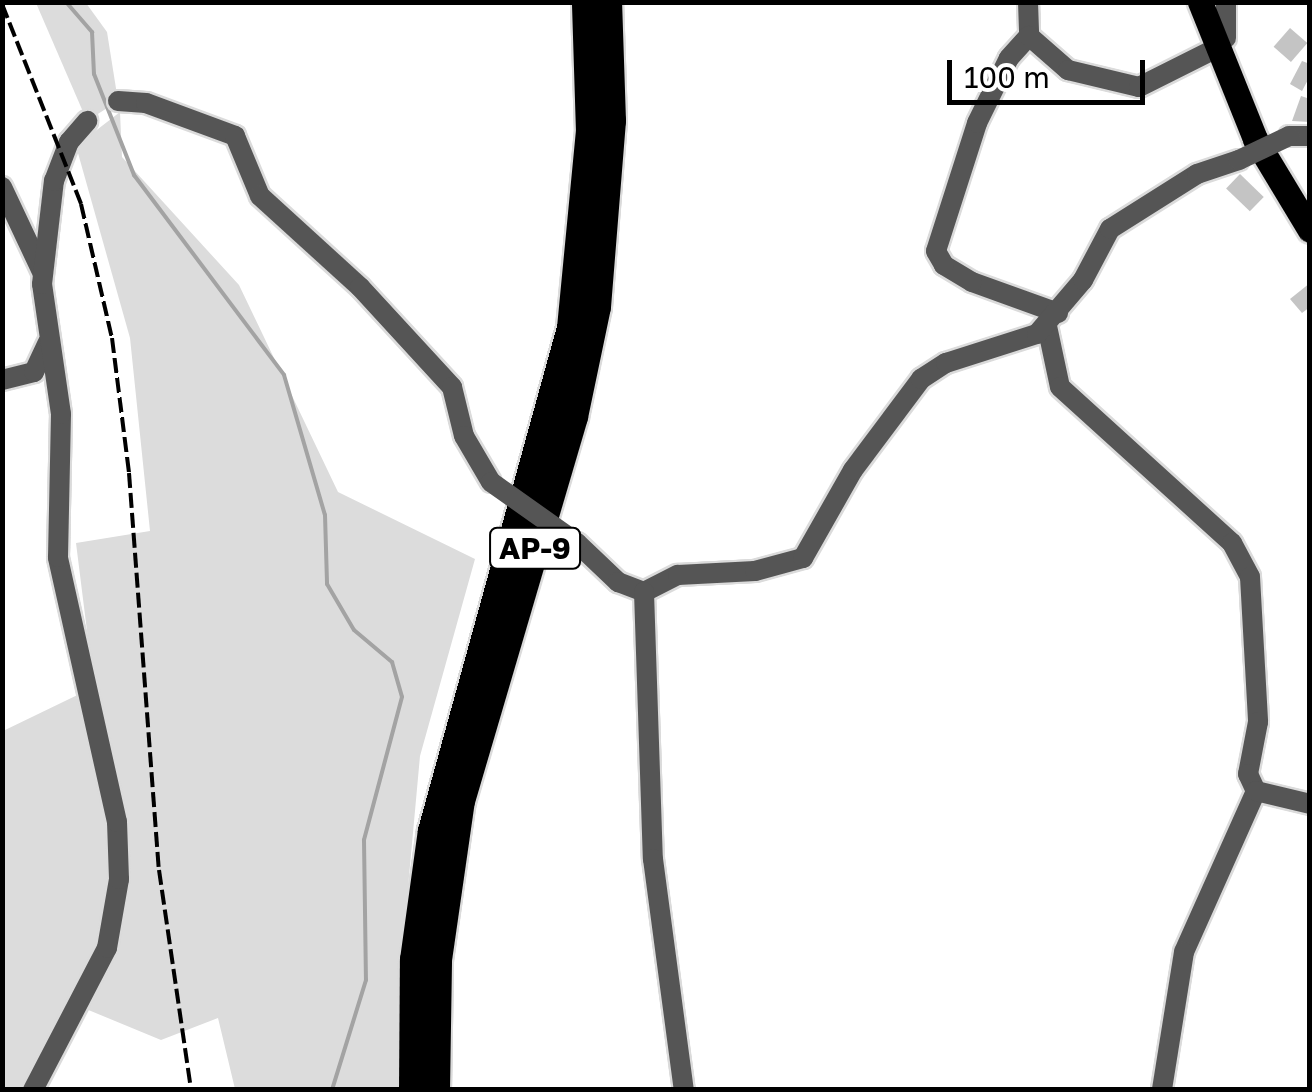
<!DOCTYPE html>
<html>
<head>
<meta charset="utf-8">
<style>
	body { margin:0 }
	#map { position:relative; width:1312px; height:1092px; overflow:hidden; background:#fff; font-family:"Golos Text",sans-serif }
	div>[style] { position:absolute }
	.green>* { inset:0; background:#dcdcdc }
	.stream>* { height:4px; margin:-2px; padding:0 2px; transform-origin:2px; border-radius:2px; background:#a3a3a3 }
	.building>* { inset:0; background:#c4c4c4; transform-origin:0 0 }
	.roads { filter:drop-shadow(2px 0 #dbdbdb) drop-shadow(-2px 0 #dbdbdb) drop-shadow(0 2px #dbdbdb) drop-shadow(0 -2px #dbdbdb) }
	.minor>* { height:20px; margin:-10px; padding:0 10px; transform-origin:10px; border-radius:10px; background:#555 }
	.major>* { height:25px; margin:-12.5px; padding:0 12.5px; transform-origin:12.5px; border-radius:12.5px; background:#000 }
	.highway>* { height:28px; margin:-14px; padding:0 14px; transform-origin:14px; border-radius:14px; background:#000 }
	.rail>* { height:4px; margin-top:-2px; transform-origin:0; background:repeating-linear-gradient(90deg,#000 0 15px,transparent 0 20px) }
	.minor-bridge>* { height:20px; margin:-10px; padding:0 10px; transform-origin:10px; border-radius:10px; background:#555 }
	span { translate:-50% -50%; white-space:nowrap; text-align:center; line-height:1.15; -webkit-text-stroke:9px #fff; paint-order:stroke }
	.shield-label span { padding:2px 8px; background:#fff; border:2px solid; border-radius:8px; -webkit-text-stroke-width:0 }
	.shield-label { font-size:30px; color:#000; font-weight:700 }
	.frame { position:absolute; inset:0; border:5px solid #000; pointer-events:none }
	.scale { position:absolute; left:947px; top:60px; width:198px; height:45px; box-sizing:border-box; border:5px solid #000; border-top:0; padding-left:12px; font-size:30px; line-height:35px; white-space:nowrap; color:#000; -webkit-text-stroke:8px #fff; paint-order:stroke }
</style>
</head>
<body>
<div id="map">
	<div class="green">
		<i style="clip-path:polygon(36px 3px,86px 3px,107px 32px,118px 101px,87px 121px)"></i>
		<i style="clip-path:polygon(120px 112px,122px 157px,239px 285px,338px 492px,475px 559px,420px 756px,397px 1008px,400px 1089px,235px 1089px,218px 1018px,161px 1040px,86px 1009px,27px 1089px,3px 1090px,3px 731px,94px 687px,76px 543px,150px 531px,130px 338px,76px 146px)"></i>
	</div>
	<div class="stream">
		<i style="left:66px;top:2px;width:40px;rotate:49deg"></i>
		<i style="left:92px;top:32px;width:42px;rotate:87.3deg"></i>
		<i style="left:94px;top:74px;width:109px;rotate:68.4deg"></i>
		<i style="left:134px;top:175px;width:250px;rotate:53.1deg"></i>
		<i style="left:284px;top:375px;width:146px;rotate:73.7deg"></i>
		<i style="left:325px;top:515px;width:69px;rotate:88.3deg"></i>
		<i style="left:327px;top:584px;width:53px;rotate:59.6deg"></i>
		<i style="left:354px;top:630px;width:50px;rotate:40.1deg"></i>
		<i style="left:392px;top:662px;width:36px;rotate:74deg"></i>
		<i style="left:402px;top:697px;width:148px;rotate:104.9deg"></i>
		<i style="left:364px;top:840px;width:140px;rotate:89.2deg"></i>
		<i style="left:366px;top:980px;width:115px;rotate:107.2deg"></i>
	</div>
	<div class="building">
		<i style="left:1290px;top:28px;width:23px;height:25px;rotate:41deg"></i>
		<i style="clip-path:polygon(1302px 61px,1310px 64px,1310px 76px,1302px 91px,1290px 84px)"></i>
		<i style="clip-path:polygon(1301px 96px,1310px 99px,1310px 122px,1292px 121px)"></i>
		<i style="left:1240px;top:174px;width:33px;height:20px;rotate:44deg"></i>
		<i style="clip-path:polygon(1310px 283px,1310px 307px,1302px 313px,1290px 299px)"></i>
	</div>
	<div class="roads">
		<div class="minor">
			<i style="left:1028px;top:2px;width:34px;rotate:88deg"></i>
			<i style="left:1226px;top:38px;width:36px;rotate:-90deg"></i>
			<i style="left:118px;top:101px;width:28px;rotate:4deg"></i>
			<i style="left:146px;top:103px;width:95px;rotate:20.3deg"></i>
			<i style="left:235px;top:136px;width:65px;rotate:67.4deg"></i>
			<i style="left:260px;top:196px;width:135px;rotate:42.3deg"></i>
			<i style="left:360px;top:287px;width:136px;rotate:47.4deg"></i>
			<i style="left:452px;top:387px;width:50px;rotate:76.2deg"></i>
			<i style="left:464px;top:436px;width:53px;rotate:59.6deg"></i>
			<i style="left:1289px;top:136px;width:21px"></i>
			<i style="left:2px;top:187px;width:96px;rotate:64.8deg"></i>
			<i style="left:1058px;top:313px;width:91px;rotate:-160.2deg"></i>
			<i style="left:972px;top:282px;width:33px;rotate:-149deg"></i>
			<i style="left:944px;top:265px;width:16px;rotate:-120deg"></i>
			<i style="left:936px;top:251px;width:134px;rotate:-72.2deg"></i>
			<i style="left:977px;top:123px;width:72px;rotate:-63.8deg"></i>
			<i style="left:1009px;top:58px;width:30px;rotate:-48deg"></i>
			<i style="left:1029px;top:36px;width:52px;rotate:41.1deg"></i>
			<i style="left:1068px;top:70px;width:73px;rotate:13.5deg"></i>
			<i style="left:1139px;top:87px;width:87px;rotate:-26.6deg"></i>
			<i style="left:1047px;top:326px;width:62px;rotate:78deg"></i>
			<i style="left:1060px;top:387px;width:232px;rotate:42.2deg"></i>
			<i style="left:1232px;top:543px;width:38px;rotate:62deg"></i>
			<i style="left:1250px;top:577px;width:145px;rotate:86.8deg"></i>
			<i style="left:1258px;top:722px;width:53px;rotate:100.9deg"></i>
			<i style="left:1248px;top:774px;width:19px;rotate:65deg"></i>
			<i style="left:1256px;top:791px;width:176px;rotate:114.1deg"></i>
			<i style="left:1184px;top:952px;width:140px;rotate:99.1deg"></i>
			<i style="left:2px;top:380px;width:33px;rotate:-14deg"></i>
			<i style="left:34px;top:372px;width:31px;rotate:-65deg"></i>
			<i style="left:577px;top:543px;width:57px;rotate:43.6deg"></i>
			<i style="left:618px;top:582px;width:28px;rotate:21deg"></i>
			<i style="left:644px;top:592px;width:38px;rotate:-27deg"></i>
			<i style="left:678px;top:575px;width:77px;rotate:-3deg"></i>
			<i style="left:755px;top:571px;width:50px;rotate:-15.2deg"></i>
			<i style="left:803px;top:558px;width:101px;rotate:-60.4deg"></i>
			<i style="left:853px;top:470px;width:114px;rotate:-53.2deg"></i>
			<i style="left:921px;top:379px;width:30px;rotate:-33deg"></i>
			<i style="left:946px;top:363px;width:96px;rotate:-17.7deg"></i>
			<i style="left:1037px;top:334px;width:71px;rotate:-49.6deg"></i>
			<i style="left:1083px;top:280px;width:58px;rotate:-62.1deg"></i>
			<i style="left:1110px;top:229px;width:103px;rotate:-32.3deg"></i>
			<i style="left:1197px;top:174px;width:44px;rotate:-18.4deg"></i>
			<i style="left:644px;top:592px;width:267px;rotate:88.1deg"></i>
			<i style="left:653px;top:859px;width:233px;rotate:82.4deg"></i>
			<i style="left:1256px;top:791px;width:56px;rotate:13.5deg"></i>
			<i style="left:33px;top:1090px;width:160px;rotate:-62.5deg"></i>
			<i style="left:107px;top:948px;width:70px;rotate:-80.1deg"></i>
			<i style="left:119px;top:879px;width:57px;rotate:-92deg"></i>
			<i style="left:117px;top:822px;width:271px;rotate:-102.6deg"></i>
			<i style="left:58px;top:557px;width:143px;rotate:-88.8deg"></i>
			<i style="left:61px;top:414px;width:131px;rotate:-98.3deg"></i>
			<i style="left:42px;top:284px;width:104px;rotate:-83.4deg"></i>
			<i style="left:54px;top:181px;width:42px;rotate:-69deg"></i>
			<i style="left:69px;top:142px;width:28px;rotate:-49deg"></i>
		</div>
		<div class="major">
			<i style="left:1200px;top:2px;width:148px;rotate:68.1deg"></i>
			<i style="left:1255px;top:139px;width:106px;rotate:58.9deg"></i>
		</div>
		<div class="highway">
			<i style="left:413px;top:1090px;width:130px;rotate:-89.6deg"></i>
			<i style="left:414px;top:960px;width:130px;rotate:-82.1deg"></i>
			<i style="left:432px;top:831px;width:522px;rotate:-74.55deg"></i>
			<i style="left:571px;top:328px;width:197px;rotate:-84.5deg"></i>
			<i style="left:590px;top:132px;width:130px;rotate:-91.8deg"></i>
			<i style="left:436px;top:1090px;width:130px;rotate:-89.1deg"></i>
			<i style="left:438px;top:960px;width:161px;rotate:-81.8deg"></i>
			<i style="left:461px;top:801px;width:400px;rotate:-73.6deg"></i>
			<i style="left:574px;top:417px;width:112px;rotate:-78.2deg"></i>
			<i style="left:597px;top:307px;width:187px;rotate:-85.4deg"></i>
			<i style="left:612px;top:121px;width:119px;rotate:-91.9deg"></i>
		</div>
	</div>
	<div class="rail">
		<i style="left:2px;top:4px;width:215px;rotate:68.4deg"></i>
		<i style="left:81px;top:204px;width:138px;rotate:77deg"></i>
		<i style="left:112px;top:338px;width:136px;rotate:82.8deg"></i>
		<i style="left:129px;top:473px;width:398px;rotate:85.7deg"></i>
		<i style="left:159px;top:870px;width:222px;rotate:81.7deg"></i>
	</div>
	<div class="minor-bridge">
		<i style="left:1239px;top:160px;width:55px;rotate:-25.6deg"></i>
		<i style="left:491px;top:482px;width:105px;rotate:35.3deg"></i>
	</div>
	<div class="shield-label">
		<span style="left:535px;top:548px">AP-9</span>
	</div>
	<div class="frame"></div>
	<div class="scale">100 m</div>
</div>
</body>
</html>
